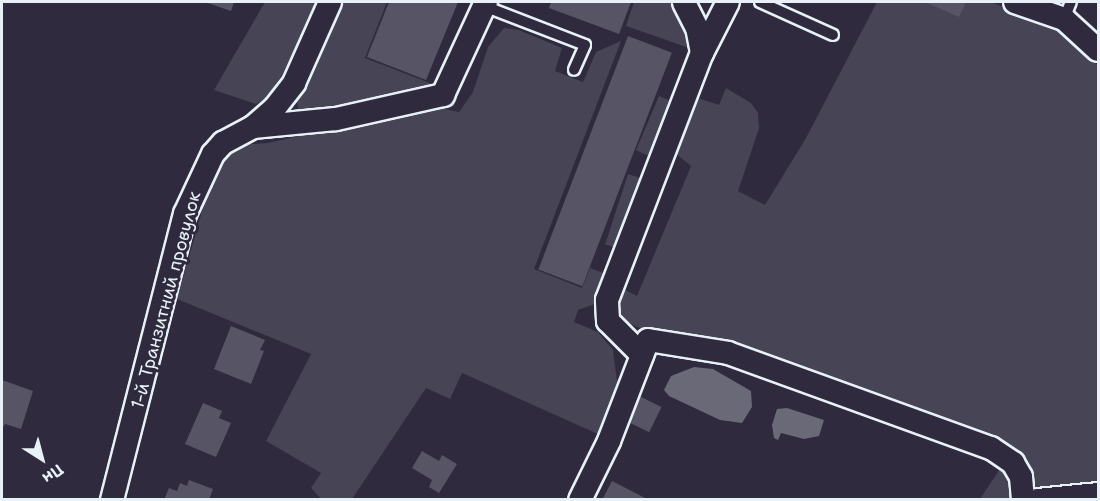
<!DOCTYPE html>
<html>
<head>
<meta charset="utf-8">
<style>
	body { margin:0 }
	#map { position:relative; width:1100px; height:501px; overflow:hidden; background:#2f2a3d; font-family:"Shantell Sans",sans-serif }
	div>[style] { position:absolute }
	.green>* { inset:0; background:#464455; transform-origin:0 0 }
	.water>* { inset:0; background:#696978 }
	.building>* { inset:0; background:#575565; transform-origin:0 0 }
	.roads { filter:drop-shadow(2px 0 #e8f1f8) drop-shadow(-2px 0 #e8f1f8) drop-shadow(0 2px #e8f1f8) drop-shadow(0 -2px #e8f1f8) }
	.lane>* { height:10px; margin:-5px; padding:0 5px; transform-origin:5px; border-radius:5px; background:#2f2a3d }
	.street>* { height:22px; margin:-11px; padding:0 11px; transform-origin:11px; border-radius:11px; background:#2f2a3d }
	span { translate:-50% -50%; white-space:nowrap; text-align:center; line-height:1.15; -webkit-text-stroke:6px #2f2a3d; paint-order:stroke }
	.street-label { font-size:18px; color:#e8f1f8 }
	.frame { position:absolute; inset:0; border:3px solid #e8f1f8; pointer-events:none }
	.north { position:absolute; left:12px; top:429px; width:60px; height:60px; -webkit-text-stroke:4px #2f2a3d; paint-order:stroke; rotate:144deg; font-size:16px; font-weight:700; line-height:24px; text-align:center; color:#e8f1f8 }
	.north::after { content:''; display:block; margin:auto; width:21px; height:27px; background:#e8f1f8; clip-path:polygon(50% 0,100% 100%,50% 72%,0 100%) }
</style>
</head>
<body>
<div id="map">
	<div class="green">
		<i style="clip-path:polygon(265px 2px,319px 2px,282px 75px,266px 98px,256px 104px,214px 90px)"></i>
		<i style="clip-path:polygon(339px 2px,387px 2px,365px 58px,430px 83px,429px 86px,309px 116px,299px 112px,296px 98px)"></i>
		<i style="clip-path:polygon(634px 2px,676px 2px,688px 29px,692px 49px,626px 26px)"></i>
		<i style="clip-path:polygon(877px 2px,991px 2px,1045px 24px,1076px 42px,1098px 66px,1098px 499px,980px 499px,1014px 448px,872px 393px,765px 358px,642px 329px,624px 321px,616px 309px,620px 287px,637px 296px,691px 166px,674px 152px,695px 97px,719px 105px,726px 88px,751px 103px,758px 113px,759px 128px,738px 191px,765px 205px,806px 138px)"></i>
		<i style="clip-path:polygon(504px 28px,519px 30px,562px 48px,555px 71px,583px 82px,596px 52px,621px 41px,534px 269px,582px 288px,590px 268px,609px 275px,595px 304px,578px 310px,574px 322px,598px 332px,613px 350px,617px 382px,600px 435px,462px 373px,450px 399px,426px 388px,352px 499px,321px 499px,311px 488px,321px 473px,266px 441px,311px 354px,177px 299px,206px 197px,226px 156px,239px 145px,268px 143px,414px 110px,436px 107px,459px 112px,473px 92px,488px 47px)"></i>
		<i style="left:659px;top:96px;width:13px;height:59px;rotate:23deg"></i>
		<i style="left:628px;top:174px;width:13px;height:74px;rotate:18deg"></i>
	</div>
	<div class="water">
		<i style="clip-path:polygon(694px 367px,713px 369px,751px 391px,752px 407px,742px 423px,720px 420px,669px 396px,664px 390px,671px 376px)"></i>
		<i style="clip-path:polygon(787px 408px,824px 420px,819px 436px,804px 439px,781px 433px,778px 440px,774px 438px,772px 425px,777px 409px)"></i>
	</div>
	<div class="building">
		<i style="clip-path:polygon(205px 2px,234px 2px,231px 11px)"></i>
		<i style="clip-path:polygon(389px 2px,458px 2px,426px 80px,367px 57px)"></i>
		<i style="clip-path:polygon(551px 2px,631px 2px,619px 34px,549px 8px)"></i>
		<i style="clip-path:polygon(925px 2px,966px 2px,959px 17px)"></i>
		<i style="left:628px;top:36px;width:47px;height:250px;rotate:21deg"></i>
		<i style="clip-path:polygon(231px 326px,265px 340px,260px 350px,264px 351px,251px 384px,214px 369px)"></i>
		<i style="clip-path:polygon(2px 380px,33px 391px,21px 429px,5px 424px,2px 429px)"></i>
		<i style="left:639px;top:396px;width:25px;height:28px;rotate:26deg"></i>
		<i style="clip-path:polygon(203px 403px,222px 411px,219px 418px,231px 423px,216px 457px,185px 444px)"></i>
		<i style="clip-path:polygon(422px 451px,439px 461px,442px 455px,457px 464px,439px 493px,429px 487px,432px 480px,412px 468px)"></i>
		<i style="clip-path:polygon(189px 480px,213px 489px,209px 500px,164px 500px,169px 488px,177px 491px,180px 483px,187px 486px)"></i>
		<i style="clip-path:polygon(612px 481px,649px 500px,602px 500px)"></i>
	</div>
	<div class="roads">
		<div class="lane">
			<i style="left:760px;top:2px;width:80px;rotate:24.3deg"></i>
			<i style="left:484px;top:6px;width:108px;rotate:21.1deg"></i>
			<i style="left:585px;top:45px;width:27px;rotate:114deg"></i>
			<i style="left:1064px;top:19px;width:18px;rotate:-68deg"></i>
		</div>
		<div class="street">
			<i style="left:1015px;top:2px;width:52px;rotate:19.1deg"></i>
			<i style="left:1064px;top:19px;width:46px;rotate:42.4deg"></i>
			<i style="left:702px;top:53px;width:57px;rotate:-63deg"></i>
			<i style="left:253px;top:127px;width:28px;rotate:-41deg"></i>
			<i style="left:274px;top:109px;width:33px;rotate:-52deg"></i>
			<i style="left:294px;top:83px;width:89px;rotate:-66deg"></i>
			<i style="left:642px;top:355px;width:48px;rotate:-135deg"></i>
			<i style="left:608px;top:321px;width:21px;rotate:-93deg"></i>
			<i style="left:607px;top:300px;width:265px;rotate:-69deg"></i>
			<i style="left:702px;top:53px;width:25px;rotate:-101deg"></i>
			<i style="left:697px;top:28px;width:29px;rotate:-117deg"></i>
			<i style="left:112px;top:500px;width:295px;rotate:-75.7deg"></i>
			<i style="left:185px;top:214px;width:66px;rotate:-65deg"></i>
			<i style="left:213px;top:154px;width:15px;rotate:-48deg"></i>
			<i style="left:223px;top:143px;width:34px;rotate:-28deg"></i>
			<i style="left:253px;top:127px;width:83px;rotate:-5.5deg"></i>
			<i style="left:336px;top:119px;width:110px;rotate:-12.6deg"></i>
			<i style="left:443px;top:95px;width:102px;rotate:-65.2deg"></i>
			<i style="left:580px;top:500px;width:66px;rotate:-63.8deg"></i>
			<i style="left:609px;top:441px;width:108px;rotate:-68.9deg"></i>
			<i style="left:648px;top:340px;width:81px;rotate:9.2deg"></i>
			<i style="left:728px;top:353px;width:280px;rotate:19.9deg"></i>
			<i style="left:991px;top:448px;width:27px;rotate:34deg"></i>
			<i style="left:1013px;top:463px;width:16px;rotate:60deg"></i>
			<i style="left:1021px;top:477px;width:23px;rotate:85deg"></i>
			<i style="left:1038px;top:500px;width:60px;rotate:-5.7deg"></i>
		</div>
	</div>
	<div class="street-label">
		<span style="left:166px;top:300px;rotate:-75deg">1-й Транзитний провулок</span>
	</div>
	<div class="frame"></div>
	<div class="north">Пн</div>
</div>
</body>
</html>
